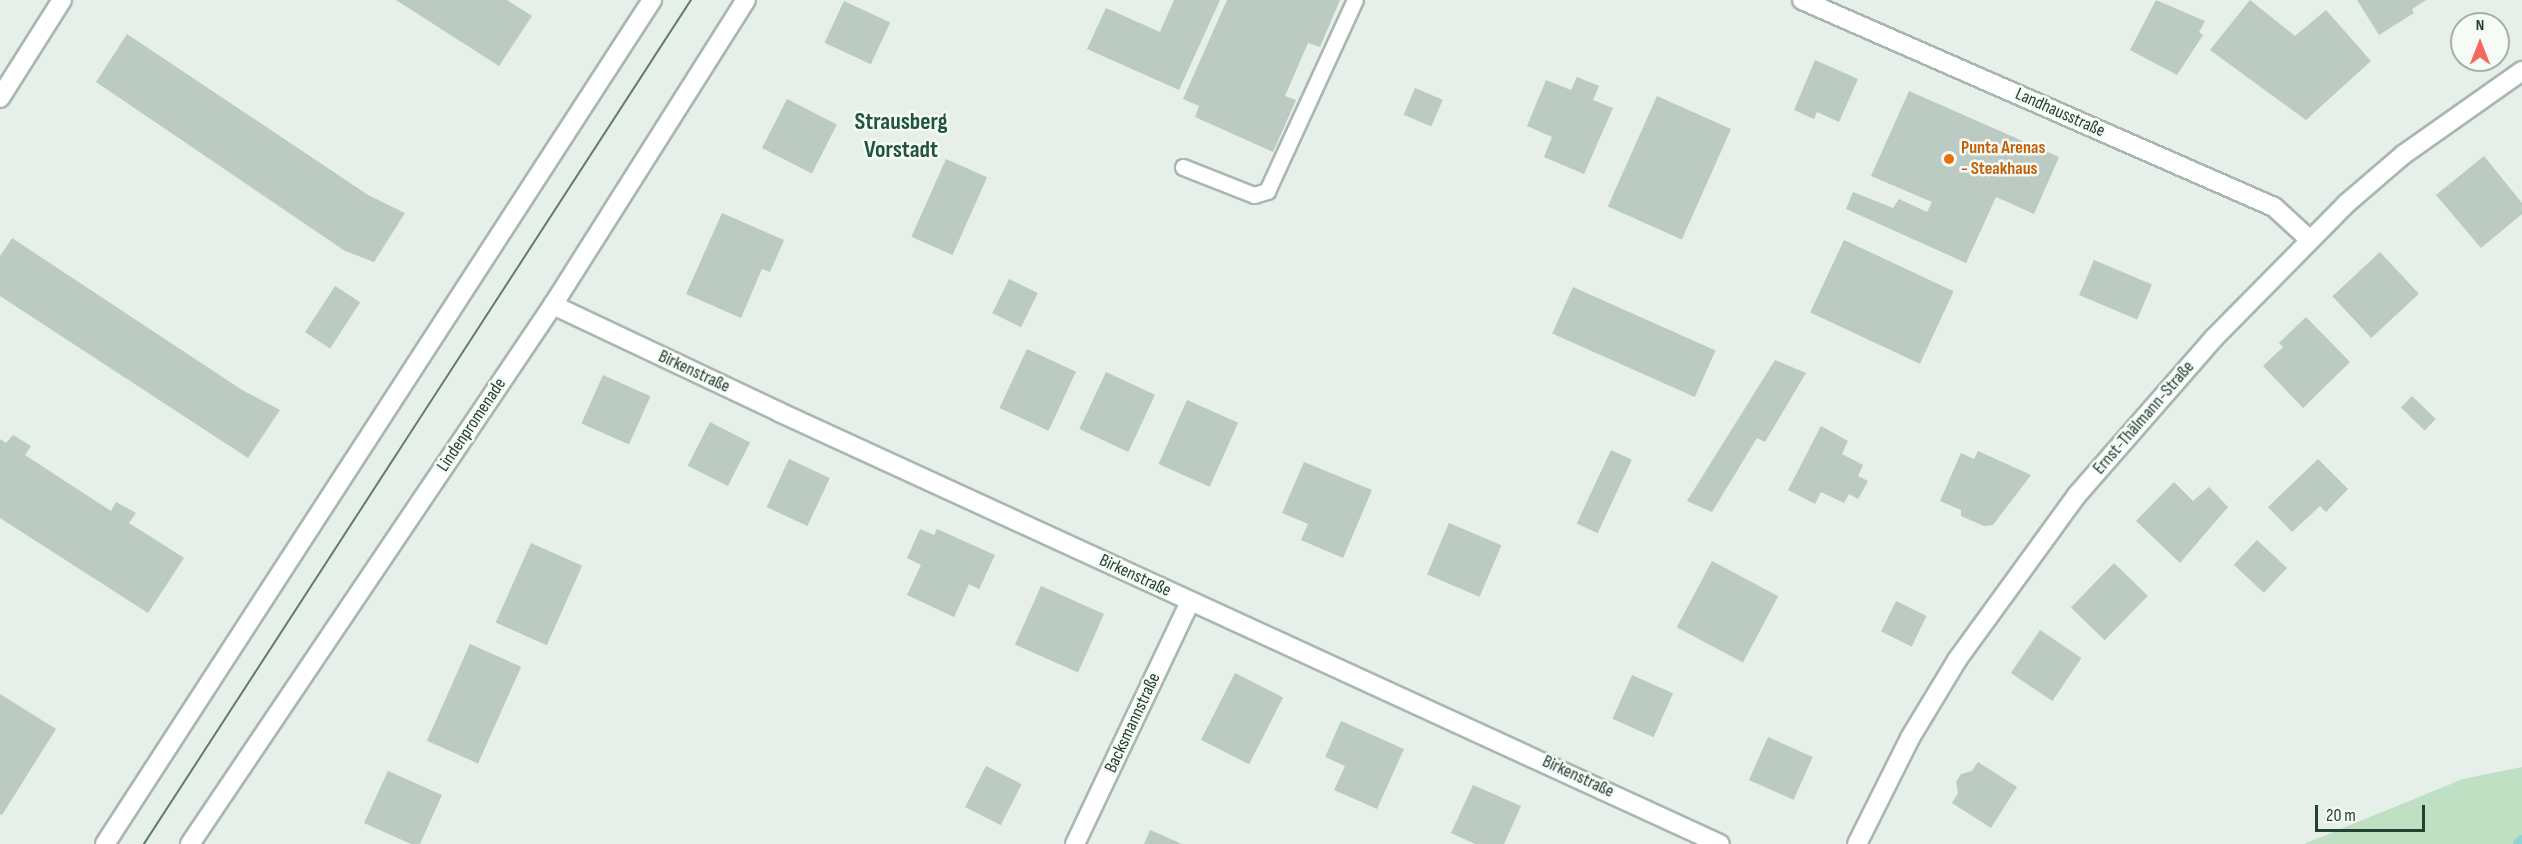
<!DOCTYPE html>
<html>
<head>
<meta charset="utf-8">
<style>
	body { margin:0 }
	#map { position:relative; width:2522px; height:844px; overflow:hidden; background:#e6efe9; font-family:"Sofia Sans Condensed",sans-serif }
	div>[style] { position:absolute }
	.green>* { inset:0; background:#bfe0c2 }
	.stream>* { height:10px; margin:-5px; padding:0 5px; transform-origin:5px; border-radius:5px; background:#8ed4d2 }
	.building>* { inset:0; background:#bbcac2; transform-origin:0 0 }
	.roads { filter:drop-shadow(2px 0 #a8b8af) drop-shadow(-2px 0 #a8b8af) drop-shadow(0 2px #a8b8af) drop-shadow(0 -2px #a8b8af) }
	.lane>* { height:15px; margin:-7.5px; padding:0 7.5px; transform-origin:7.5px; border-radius:7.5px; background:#fff }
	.street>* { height:18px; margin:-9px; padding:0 9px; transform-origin:9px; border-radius:9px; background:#fff }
	.secondary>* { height:18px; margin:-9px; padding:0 9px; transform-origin:9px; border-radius:9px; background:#fff }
	.tram>* { height:1.5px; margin:-0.75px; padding:0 0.75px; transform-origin:0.75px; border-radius:0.75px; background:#5f7d6f }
	.dots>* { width:16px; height:16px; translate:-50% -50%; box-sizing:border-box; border:3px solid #f7fbf8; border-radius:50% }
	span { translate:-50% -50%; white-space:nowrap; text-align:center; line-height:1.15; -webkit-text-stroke:5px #f7fbf8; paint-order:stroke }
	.street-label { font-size:18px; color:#244234 }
	.food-label { font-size:18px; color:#c56008; font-weight:700 }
	.left { translate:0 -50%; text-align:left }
	.district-label { font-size:24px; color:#1f553e; font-weight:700 }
	.north { position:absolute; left:2450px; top:12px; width:60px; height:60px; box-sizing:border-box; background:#f7fbf8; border:2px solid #a3b1aa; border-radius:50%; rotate:0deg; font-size:16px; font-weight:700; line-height:24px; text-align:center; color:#244234 }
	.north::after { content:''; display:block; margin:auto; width:21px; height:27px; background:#f5685e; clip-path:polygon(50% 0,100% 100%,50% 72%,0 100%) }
	.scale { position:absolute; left:2315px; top:805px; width:110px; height:27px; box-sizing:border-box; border:3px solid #244234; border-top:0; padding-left:8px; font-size:18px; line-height:21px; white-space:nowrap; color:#244234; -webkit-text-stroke:4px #f7fbf8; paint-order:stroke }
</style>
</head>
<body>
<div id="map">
	<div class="green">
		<i style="clip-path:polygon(2522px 767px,2522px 844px,2304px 844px,2463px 779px)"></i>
	</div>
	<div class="stream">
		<i style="left:2518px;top:844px;width:6px;rotate:-45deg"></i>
	</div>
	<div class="building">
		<i style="clip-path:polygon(396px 0,507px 0,532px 16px,499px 66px)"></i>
		<i style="clip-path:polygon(1174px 0,1220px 0,1179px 90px,1087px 49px,1106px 8px,1160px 32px)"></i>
		<i style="clip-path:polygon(1227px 0,1340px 0,1320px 47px,1308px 43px,1285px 96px,1296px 100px,1273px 152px,1195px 117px,1199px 106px,1183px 99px)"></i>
		<i style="clip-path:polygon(2156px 0,2205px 21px,2199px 32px,2203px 35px,2177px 75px,2130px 50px)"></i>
		<i style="clip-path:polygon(2250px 0,2295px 36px,2326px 10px,2371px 61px,2306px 120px,2210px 50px)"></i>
		<i style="clip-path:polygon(2357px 0,2426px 0,2412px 9px,2414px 13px,2379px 35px)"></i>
		<i style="left:844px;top:1px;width:51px;height:46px;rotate:25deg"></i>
		<i style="clip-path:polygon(127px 34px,368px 195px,405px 213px,374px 262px,345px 251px,96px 82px)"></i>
		<i style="clip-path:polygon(1815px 60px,1858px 79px,1839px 122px,1817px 112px,1814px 119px,1794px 110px)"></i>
		<i style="clip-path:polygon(1577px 77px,1599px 86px,1593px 100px,1613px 108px,1584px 174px,1544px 157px,1552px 137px,1527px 126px,1546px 80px,1571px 90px)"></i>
		<i style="left:1415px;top:88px;width:30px;height:29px;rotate:23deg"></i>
		<i style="clip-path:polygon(1909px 91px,2059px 157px,2034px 214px,1996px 197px,1966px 263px,1846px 209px,1853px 192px,1893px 208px,1899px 199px,1927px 212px,1932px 202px,1871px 176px)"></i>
		<i style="left:1657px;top:96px;width:81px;height:121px;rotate:24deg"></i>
		<i style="left:787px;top:99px;width:56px;height:55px;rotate:27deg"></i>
		<i style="clip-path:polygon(2484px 156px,2522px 203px,2522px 214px,2481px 248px,2436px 195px)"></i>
		<i style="left:946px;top:159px;width:45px;height:85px;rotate:24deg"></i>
		<i style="clip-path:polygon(722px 213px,784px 240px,770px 272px,762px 269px,741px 318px,686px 294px)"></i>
		<i style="clip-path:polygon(12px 238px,242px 390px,280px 410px,248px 458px,0 296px,0 256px)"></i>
		<i style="left:1844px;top:240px;width:121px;height:80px;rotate:25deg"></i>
		<i style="left:2380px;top:252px;width:57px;height:65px;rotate:47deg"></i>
		<i style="left:2094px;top:260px;width:63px;height:38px;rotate:23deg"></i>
		<i style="left:1009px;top:279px;width:32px;height:38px;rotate:26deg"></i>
		<i style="left:335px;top:286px;width:30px;height:55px;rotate:33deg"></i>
		<i style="left:1573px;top:287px;width:156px;height:51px;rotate:24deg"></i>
		<i style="clip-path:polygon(2306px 317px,2350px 362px,2303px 408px,2263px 366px,2283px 347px,2279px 343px)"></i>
		<i style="left:1027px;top:349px;width:54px;height:65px;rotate:25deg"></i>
		<i style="clip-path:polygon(1775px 360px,1806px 373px,1765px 442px,1757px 438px,1712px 512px,1687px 501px)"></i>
		<i style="left:1106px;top:372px;width:54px;height:63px;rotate:25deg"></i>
		<i style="left:603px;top:375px;width:52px;height:53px;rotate:24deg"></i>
		<i style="left:2412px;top:396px;width:33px;height:16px;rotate:44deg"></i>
		<i style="left:1187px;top:400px;width:56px;height:70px;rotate:24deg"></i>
		<i style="left:710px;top:422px;width:45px;height:49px;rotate:27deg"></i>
		<i style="clip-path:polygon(1821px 426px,1848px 441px,1842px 454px,1863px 465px,1858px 476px,1868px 481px,1858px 499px,1849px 494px,1844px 503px,1821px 492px,1815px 504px,1788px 490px)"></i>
		<i style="clip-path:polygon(13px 435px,31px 446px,25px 455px,111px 511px,116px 502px,136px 513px,129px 523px,184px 558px,148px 613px,0 518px,0 439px,6px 443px)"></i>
		<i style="left:1611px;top:450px;width:23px;height:81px;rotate:25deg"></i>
		<i style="clip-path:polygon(1978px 451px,2031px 475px,1993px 525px,1984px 526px,1961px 516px,1961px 510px,1940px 501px,1961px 453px,1974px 459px)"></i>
		<i style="left:789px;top:459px;width:45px;height:53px;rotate:25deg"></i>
		<i style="clip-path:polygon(2318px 459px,2348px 489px,2326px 512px,2320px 506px,2292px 532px,2268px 507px)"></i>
		<i style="clip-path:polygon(1304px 462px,1372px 490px,1343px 558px,1301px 540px,1308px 524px,1282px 513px)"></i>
		<i style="clip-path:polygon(2174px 482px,2193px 501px,2209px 487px,2228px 507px,2180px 563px,2136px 521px)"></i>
		<i style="left:1449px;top:523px;width:57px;height:56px;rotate:23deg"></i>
		<i style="clip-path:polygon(920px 529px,934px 535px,937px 529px,995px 555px,979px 589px,969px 584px,954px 617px,907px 595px,921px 565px,907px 558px)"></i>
		<i style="left:2257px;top:540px;width:41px;height:34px;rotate:43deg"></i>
		<i style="left:531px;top:543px;width:56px;height:87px;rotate:24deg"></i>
		<i style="left:1712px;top:561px;width:75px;height:75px;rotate:28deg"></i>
		<i style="left:2114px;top:563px;width:47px;height:62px;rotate:44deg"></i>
		<i style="left:1041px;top:586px;width:69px;height:64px;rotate:24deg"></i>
		<i style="left:1896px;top:601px;width:34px;height:34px;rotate:26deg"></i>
		<i style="left:2040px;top:630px;width:50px;height:52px;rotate:34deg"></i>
		<i style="left:470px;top:644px;width:56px;height:106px;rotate:24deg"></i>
		<i style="left:1235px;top:673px;width:54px;height:75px;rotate:27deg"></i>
		<i style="left:1632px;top:675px;width:45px;height:48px;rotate:24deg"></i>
		<i style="clip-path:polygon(0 694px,56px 729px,2px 815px,0 814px)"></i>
		<i style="clip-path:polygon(1341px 721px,1404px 749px,1377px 809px,1334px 790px,1345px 766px,1325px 757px)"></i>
		<i style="left:1768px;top:737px;width:49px;height:47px;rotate:24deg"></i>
		<i style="clip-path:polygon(1978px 762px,2017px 787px,1991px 828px,1952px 803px,1958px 793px,1956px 782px,1961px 774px,1972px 771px)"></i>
		<i style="left:986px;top:766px;width:40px;height:46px;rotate:27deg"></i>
		<i style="clip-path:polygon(388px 771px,442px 795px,420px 844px,411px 844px,364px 823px)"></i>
		<i style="clip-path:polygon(1473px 785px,1521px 806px,1504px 844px,1475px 844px,1451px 833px)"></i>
		<i style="clip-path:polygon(1150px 830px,1182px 844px,1144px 844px)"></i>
	</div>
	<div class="roads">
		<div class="lane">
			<i style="left:1183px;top:167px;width:76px;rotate:21.5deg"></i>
			<i style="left:1254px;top:195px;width:14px;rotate:-17deg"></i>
			<i style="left:1267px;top:191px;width:210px;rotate:-65.3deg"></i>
		</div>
		<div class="street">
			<i style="left:0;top:98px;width:116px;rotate:-57.7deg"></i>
			<i style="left:553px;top:305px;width:250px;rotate:25.3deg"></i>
			<i style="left:779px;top:412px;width:1035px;rotate:24.66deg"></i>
			<i style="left:105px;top:844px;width:1006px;rotate:-57.05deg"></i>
			<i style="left:190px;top:844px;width:650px;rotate:-56.04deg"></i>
			<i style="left:553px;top:305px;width:361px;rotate:-57.7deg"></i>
			<i style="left:1075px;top:844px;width:268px;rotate:-64.6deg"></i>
		</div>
		<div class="secondary">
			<i style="left:1802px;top:0;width:515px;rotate:23.68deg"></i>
			<i style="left:2274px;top:207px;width:49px;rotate:42.5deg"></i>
			<i style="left:1857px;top:844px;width:119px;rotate:-63.4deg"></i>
			<i style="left:1910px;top:738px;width:91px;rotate:-58.9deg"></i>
			<i style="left:1957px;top:660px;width:204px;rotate:-54deg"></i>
			<i style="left:2077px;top:495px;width:208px;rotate:-48.9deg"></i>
			<i style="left:2214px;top:338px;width:188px;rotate:-45.4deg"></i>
			<i style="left:2346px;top:204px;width:75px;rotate:-40.7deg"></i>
			<i style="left:2403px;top:155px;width:146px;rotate:-35.2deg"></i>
		</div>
	</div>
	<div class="tram">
		<i style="left:144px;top:844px;width:1006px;rotate:-57.05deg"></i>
	</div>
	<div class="dots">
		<i style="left:1949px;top:159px;background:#e8710a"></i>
	</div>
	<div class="street-label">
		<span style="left:2060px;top:113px;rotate:24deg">Landhausstraße</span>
		<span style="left:694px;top:372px;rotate:25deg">Birkenstraße</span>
		<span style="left:2144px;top:418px;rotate:-49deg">Ernst-Thälmann-Straße</span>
		<span style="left:472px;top:425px;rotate:-56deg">Lindenpromenade</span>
		<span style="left:1135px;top:576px;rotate:25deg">Birkenstraße</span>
		<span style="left:1133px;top:723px;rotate:-65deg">Backsmannstraße</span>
		<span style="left:1578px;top:777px;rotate:25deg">Birkenstraße</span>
	</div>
	<div class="food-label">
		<span class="left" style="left:1961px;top:159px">Punta Arenas<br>- Steakhaus</span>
	</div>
	<div class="district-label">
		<span style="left:901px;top:136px">Strausberg<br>Vorstadt</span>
	</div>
	<div class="north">N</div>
	<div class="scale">20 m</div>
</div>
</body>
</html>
